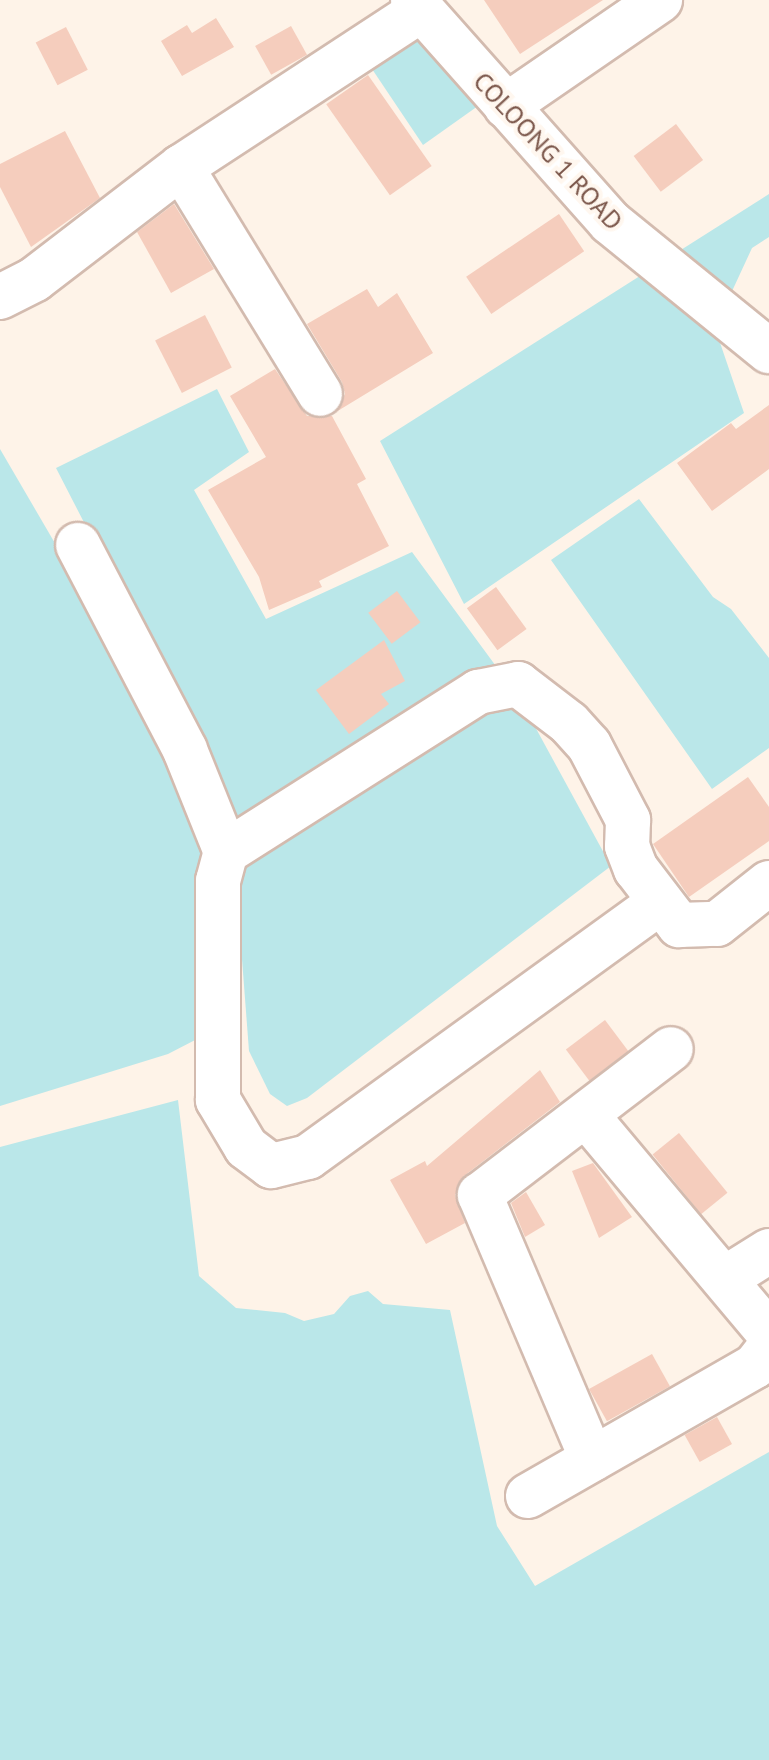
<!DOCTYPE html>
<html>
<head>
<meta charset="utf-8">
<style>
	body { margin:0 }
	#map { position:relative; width:769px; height:1760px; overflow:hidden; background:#fef3e8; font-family:"PT Sans",sans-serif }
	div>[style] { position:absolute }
	.water>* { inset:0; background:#bae7e9 }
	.building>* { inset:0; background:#f5cdbd; transform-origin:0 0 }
	.roads { filter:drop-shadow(2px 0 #d3bbaf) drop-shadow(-2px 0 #d3bbaf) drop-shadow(0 2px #d3bbaf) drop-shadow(0 -2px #d3bbaf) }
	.minor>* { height:44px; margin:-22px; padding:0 22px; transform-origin:22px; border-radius:22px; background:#fff }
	span { translate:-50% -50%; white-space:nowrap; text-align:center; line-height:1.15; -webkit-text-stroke:8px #fff7ef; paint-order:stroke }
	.street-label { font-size:26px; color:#7a5549 }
</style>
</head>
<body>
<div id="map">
	<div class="water">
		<i style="clip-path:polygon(416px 20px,485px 101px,423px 145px,368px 63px)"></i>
		<i style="clip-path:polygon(769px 194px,769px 237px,752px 248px,715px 328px,744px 413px,464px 604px,380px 441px)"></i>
		<i style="clip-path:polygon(217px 389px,249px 452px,194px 490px,266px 619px,412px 552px,501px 673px,221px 836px,144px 639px,56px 468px)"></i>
		<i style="clip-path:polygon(0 449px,133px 677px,204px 848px,199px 1038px,168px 1054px,0 1106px)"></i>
		<i style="clip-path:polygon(639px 499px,713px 597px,731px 609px,769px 658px,769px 748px,712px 789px,551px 560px)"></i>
		<i style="clip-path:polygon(515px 690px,611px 866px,307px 1098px,287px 1106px,270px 1094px,249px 1051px,234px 854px)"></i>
		<i style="clip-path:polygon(178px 1100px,199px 1276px,236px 1308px,285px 1313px,304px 1321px,334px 1314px,350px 1296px,368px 1291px,383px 1304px,450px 1310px,497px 1526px,535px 1586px,769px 1452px,769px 1760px,0 1760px,0 1147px)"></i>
	</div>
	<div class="building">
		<i style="clip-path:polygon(484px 0,603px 0,520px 54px)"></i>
		<i style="clip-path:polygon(216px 18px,234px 47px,182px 76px,161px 41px,187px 25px,192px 33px)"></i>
		<i style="left:291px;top:26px;width:33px;height:41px;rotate:61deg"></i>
		<i style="left:66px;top:27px;width:48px;height:34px;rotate:63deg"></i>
		<i style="left:368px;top:75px;width:111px;height:51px;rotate:55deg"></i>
		<i style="left:676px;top:124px;width:45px;height:53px;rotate:53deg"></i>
		<i style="clip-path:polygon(65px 131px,100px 198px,31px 247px,0 187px,0 164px)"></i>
		<i style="clip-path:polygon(174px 204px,214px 269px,171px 293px,137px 232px)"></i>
		<i style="left:559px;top:214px;width:45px;height:112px;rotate:56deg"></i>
		<i style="clip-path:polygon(367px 289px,378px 307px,397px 293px,433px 353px,336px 412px,345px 394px,342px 382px,307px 324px)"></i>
		<i style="left:205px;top:315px;width:59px;height:56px;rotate:63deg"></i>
		<i style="clip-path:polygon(275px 369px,307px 416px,332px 416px,366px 479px,357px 484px,389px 546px,319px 581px,322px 587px,269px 610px,259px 577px,208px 490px,266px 457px,230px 396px)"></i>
		<i style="clip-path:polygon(769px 405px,769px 469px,712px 511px,677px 463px,731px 423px,736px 429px)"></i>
		<i style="left:496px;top:587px;width:52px;height:36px;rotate:54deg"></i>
		<i style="left:397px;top:591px;width:39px;height:36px;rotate:53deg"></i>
		<i style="clip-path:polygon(384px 640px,405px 681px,381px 694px,389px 704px,349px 734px,316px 690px)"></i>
		<i style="clip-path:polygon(748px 777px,769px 807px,769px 841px,689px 897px,653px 844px)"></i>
		<i style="left:605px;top:1020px;width:39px;height:49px;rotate:53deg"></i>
		<i style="clip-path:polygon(540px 1070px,560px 1102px,464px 1176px,455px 1195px,465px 1223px,426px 1244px,390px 1180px,425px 1161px,427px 1166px)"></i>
		<i style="left:679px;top:1133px;width:77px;height:34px;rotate:51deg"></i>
		<i style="clip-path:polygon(593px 1163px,632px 1217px,599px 1238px,572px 1171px)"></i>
		<i style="clip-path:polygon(526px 1192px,545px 1225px,525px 1237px,511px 1203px)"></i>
		<i style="left:652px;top:1354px;width:37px;height:72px;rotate:61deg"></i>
		<i style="left:717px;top:1417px;width:31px;height:37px;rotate:61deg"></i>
	</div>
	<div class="roads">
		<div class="minor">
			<i style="left:413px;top:0;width:297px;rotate:48.4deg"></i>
			<i style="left:610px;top:222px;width:205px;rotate:39.1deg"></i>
			<i style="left:506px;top:106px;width:187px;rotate:-34.5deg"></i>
			<i style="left:181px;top:167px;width:266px;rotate:58.5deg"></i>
			<i style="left:0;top:297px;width:39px;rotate:-27deg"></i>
			<i style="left:35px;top:279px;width:184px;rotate:-37.5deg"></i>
			<i style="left:181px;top:167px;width:287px;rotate:-33.2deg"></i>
			<i style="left:78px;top:545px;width:231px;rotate:62.4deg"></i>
			<i style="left:185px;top:750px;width:110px;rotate:68.1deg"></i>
			<i style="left:659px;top:903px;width:433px;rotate:144.1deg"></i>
			<i style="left:308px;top:1157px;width:38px;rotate:166deg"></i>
			<i style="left:271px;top:1166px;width:31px;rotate:-143deg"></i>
			<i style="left:246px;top:1147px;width:55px;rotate:-120.8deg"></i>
			<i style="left:218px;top:1100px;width:219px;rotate:-90deg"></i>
			<i style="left:218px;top:881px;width:30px;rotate:-75deg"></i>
			<i style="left:226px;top:852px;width:299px;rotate:-32.4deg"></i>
			<i style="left:478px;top:692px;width:41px;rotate:-11.3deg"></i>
			<i style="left:518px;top:684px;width:64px;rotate:37.4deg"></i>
			<i style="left:569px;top:723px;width:30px;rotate:48deg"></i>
			<i style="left:589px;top:745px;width:85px;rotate:62.5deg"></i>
			<i style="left:628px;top:820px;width:26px;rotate:92deg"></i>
			<i style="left:627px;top:846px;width:25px;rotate:69deg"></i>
			<i style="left:636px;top:869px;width:71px;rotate:52.5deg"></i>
			<i style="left:679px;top:925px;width:38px;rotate:-2deg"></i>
			<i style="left:717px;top:924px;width:66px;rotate:-38.3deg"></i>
			<i style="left:586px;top:1115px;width:285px;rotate:50deg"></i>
			<i style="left:726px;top:1278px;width:51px;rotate:-32.1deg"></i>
			<i style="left:592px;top:1459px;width:287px;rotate:-113deg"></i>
			<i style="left:480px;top:1195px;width:240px;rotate:-37.4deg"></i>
			<i style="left:528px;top:1496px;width:262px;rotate:-29.8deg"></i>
			<i style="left:755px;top:1366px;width:23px;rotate:-52deg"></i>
		</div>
	</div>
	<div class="street-label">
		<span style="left:548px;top:151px;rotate:47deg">COLOONG 1 ROAD</span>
	</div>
</div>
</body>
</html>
